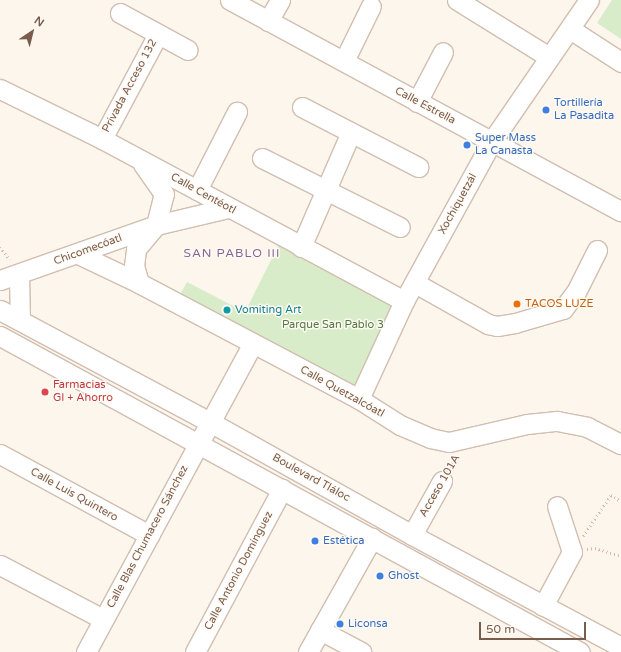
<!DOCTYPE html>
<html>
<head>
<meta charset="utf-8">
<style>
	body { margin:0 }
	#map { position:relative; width:621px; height:652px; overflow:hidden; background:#fdf6ec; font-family:"Varela Round",sans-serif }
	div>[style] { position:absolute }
	.green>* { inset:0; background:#d8ecc9 }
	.path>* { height:2.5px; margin-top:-1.25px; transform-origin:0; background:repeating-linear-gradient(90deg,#d9b8a5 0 1px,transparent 0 4px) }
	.roads { filter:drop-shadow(1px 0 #d1beb0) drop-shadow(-1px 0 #d1beb0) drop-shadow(0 1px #d1beb0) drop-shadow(0 -1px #d1beb0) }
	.minor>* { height:19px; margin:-9.5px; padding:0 9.5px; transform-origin:9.5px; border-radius:9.5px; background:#fff }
	.dots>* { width:11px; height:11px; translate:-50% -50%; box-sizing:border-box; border:2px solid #fffaf3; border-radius:50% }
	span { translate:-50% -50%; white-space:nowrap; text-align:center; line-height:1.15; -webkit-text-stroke:3px #fffaf3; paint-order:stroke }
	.street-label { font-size:11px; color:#7a5c4d }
	.shop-label { font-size:11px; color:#366cbe }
	.left { translate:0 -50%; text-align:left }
	.food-label { font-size:11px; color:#c56008 }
	.culture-label { font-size:11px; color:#0d838f }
	.park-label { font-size:11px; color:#537a41 }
	.health-label { font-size:11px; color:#be3a42 }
	.neighbourhood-label { font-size:12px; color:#846695; letter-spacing:1px }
	.north { position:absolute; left:12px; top:12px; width:40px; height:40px; -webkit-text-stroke:3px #fffaf3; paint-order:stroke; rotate:35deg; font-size:11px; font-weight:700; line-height:16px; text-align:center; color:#7a5c4d }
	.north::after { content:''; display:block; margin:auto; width:14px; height:18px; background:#7a5c4d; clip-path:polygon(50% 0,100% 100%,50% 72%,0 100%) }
	.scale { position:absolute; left:479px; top:622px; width:107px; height:18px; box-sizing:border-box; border:2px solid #7a5c4d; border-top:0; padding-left:5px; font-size:12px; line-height:14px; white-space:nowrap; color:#7a5c4d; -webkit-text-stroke:3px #fffaf3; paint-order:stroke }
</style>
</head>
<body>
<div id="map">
	<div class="green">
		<i style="clip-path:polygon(612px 0,621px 0,621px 39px,597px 23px)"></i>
		<i style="clip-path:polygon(279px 244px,394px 304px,356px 389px,180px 295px,187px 282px,245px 312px)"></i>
	</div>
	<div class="path">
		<i style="left:0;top:247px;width:16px;rotate:52deg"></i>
		<i style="left:450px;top:467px;width:11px;rotate:-56deg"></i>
		<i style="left:583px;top:536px;width:50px;rotate:-55.7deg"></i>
		<i style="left:611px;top:495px;width:12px;rotate:31deg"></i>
		<i style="left:587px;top:549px;width:8px;rotate:-7deg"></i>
		<i style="left:595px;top:548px;width:27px;rotate:17deg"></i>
	</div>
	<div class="roads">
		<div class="minor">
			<i style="left:230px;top:0;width:444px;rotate:28.4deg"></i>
			<i style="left:457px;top:0;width:108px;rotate:31.8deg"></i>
			<i style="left:120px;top:13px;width:77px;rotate:28.6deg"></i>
			<i style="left:268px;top:21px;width:24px;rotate:-60deg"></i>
			<i style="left:570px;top:29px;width:61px;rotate:32.9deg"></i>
			<i style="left:344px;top:61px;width:61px;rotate:-63.9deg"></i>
			<i style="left:0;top:89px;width:114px;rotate:26.1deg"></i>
			<i style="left:102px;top:139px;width:343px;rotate:28.2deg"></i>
			<i style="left:417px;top:102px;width:56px;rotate:-62.5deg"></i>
			<i style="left:302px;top:107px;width:131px;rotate:27.3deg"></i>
			<i style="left:102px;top:139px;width:119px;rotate:-61.9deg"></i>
			<i style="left:262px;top:158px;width:154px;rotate:26.6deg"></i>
			<i style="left:197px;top:190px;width:88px;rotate:-62.9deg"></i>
			<i style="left:301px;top:247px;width:125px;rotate:-66.5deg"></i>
			<i style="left:78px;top:254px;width:68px;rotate:25.4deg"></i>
			<i style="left:139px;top:283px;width:249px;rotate:27.8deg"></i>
			<i style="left:359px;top:399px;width:49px;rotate:32.4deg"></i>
			<i style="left:400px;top:425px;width:33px;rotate:23deg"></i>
			<i style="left:430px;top:438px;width:19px;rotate:12deg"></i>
			<i style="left:449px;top:442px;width:80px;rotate:-13deg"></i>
			<i style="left:527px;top:424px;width:30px;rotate:-6deg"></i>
			<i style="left:557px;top:421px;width:31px;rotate:11deg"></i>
			<i style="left:587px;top:427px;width:38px;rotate:27deg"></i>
			<i style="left:19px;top:274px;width:46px;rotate:88.8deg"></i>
			<i style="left:0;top:280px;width:165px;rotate:-19.4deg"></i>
			<i style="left:156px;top:225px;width:74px;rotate:-13.3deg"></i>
			<i style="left:139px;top:283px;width:18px;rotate:-106deg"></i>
			<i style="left:134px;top:266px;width:17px;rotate:-83deg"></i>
			<i style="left:136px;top:249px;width:31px;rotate:-50deg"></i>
			<i style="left:156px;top:225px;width:32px;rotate:-76deg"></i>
			<i style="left:164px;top:194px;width:37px;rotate:-125deg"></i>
			<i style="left:415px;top:283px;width:84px;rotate:29.3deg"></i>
			<i style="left:488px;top:324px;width:9px;rotate:13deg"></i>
			<i style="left:497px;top:326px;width:18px;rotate:-9deg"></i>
			<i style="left:515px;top:323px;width:50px;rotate:-16.3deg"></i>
			<i style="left:563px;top:309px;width:21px;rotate:-53deg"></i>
			<i style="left:576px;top:292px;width:47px;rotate:-63.4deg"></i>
			<i style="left:0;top:310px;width:238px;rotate:28.1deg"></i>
			<i style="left:210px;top:422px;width:231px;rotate:29.2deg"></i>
			<i style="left:412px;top:535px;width:237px;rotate:28.2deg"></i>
			<i style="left:0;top:336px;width:660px;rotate:28.58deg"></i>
			<i style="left:359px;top:399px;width:108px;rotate:-65.3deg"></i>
			<i style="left:404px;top:301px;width:183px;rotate:-61.2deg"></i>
			<i style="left:492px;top:141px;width:171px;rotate:-55.5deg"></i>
			<i style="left:0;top:454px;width:170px;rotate:28.5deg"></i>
			<i style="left:412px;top:535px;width:62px;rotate:-60.9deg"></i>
			<i style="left:0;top:565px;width:116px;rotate:27.7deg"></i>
			<i style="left:543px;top:606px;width:61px;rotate:-61.8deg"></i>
			<i style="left:572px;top:552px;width:48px;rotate:-108.1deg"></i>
			<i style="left:320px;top:630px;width:47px;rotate:28.2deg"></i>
			<i style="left:86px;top:652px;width:351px;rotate:-61.6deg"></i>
			<i style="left:195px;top:652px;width:185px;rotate:-61.9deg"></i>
			<i style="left:308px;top:652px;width:131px;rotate:-60.7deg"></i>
		</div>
	</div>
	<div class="dots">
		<i style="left:546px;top:110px;background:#3f7fe0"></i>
		<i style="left:467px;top:145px;background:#3f7fe0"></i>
		<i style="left:517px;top:304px;background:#e8710a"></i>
		<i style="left:227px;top:310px;background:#0f9aa8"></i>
		<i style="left:45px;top:392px;background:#e0444e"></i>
		<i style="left:315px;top:541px;background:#3f7fe0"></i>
		<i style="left:380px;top:576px;background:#3f7fe0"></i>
		<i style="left:340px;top:624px;background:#3f7fe0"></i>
	</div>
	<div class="street-label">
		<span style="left:130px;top:86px;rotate:-62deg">Privada Acceso 132</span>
		<span style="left:425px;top:106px;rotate:28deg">Calle Estrella</span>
		<span style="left:203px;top:194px;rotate:29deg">Calle Centéotl</span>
		<span style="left:458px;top:204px;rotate:-61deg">Xochiquetzál</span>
		<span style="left:88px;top:250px;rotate:-20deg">Chicomecóatl</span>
		<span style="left:342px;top:392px;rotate:29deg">Calle Quetzalcóatl</span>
		<span style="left:311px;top:478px;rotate:29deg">Boulevard Tláloc</span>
		<span style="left:440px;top:486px;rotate:-60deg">Acceso 101A</span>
		<span style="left:74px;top:495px;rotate:29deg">Calle Luis Quintero</span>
		<span style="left:148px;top:537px;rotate:-62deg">Calle Blas Chumacero Sánchez</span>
		<span style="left:239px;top:571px;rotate:-62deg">Calle Antonio Domínguez</span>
	</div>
	<div class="shop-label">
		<span class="left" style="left:554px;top:110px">Tortillería<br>La Pasadita</span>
		<span class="left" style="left:475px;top:145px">Super Mass<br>La Canasta</span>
		<span class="left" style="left:323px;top:541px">Estética</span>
		<span class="left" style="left:388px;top:576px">Ghost</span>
		<span class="left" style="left:348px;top:624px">Liconsa</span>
	</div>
	<div class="food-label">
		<span class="left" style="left:525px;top:304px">TACOS LUZE</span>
	</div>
	<div class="culture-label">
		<span class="left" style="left:235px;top:310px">Vomiting Art</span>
	</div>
	<div class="park-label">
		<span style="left:333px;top:325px">Parque San Pablo 3</span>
	</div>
	<div class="health-label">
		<span class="left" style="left:53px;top:392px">Farmacias<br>GI + Ahorro</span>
	</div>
	<div class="neighbourhood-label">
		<span style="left:232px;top:254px">SAN PABLO III</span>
	</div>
	<div class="north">N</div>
	<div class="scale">50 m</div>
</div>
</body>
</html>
